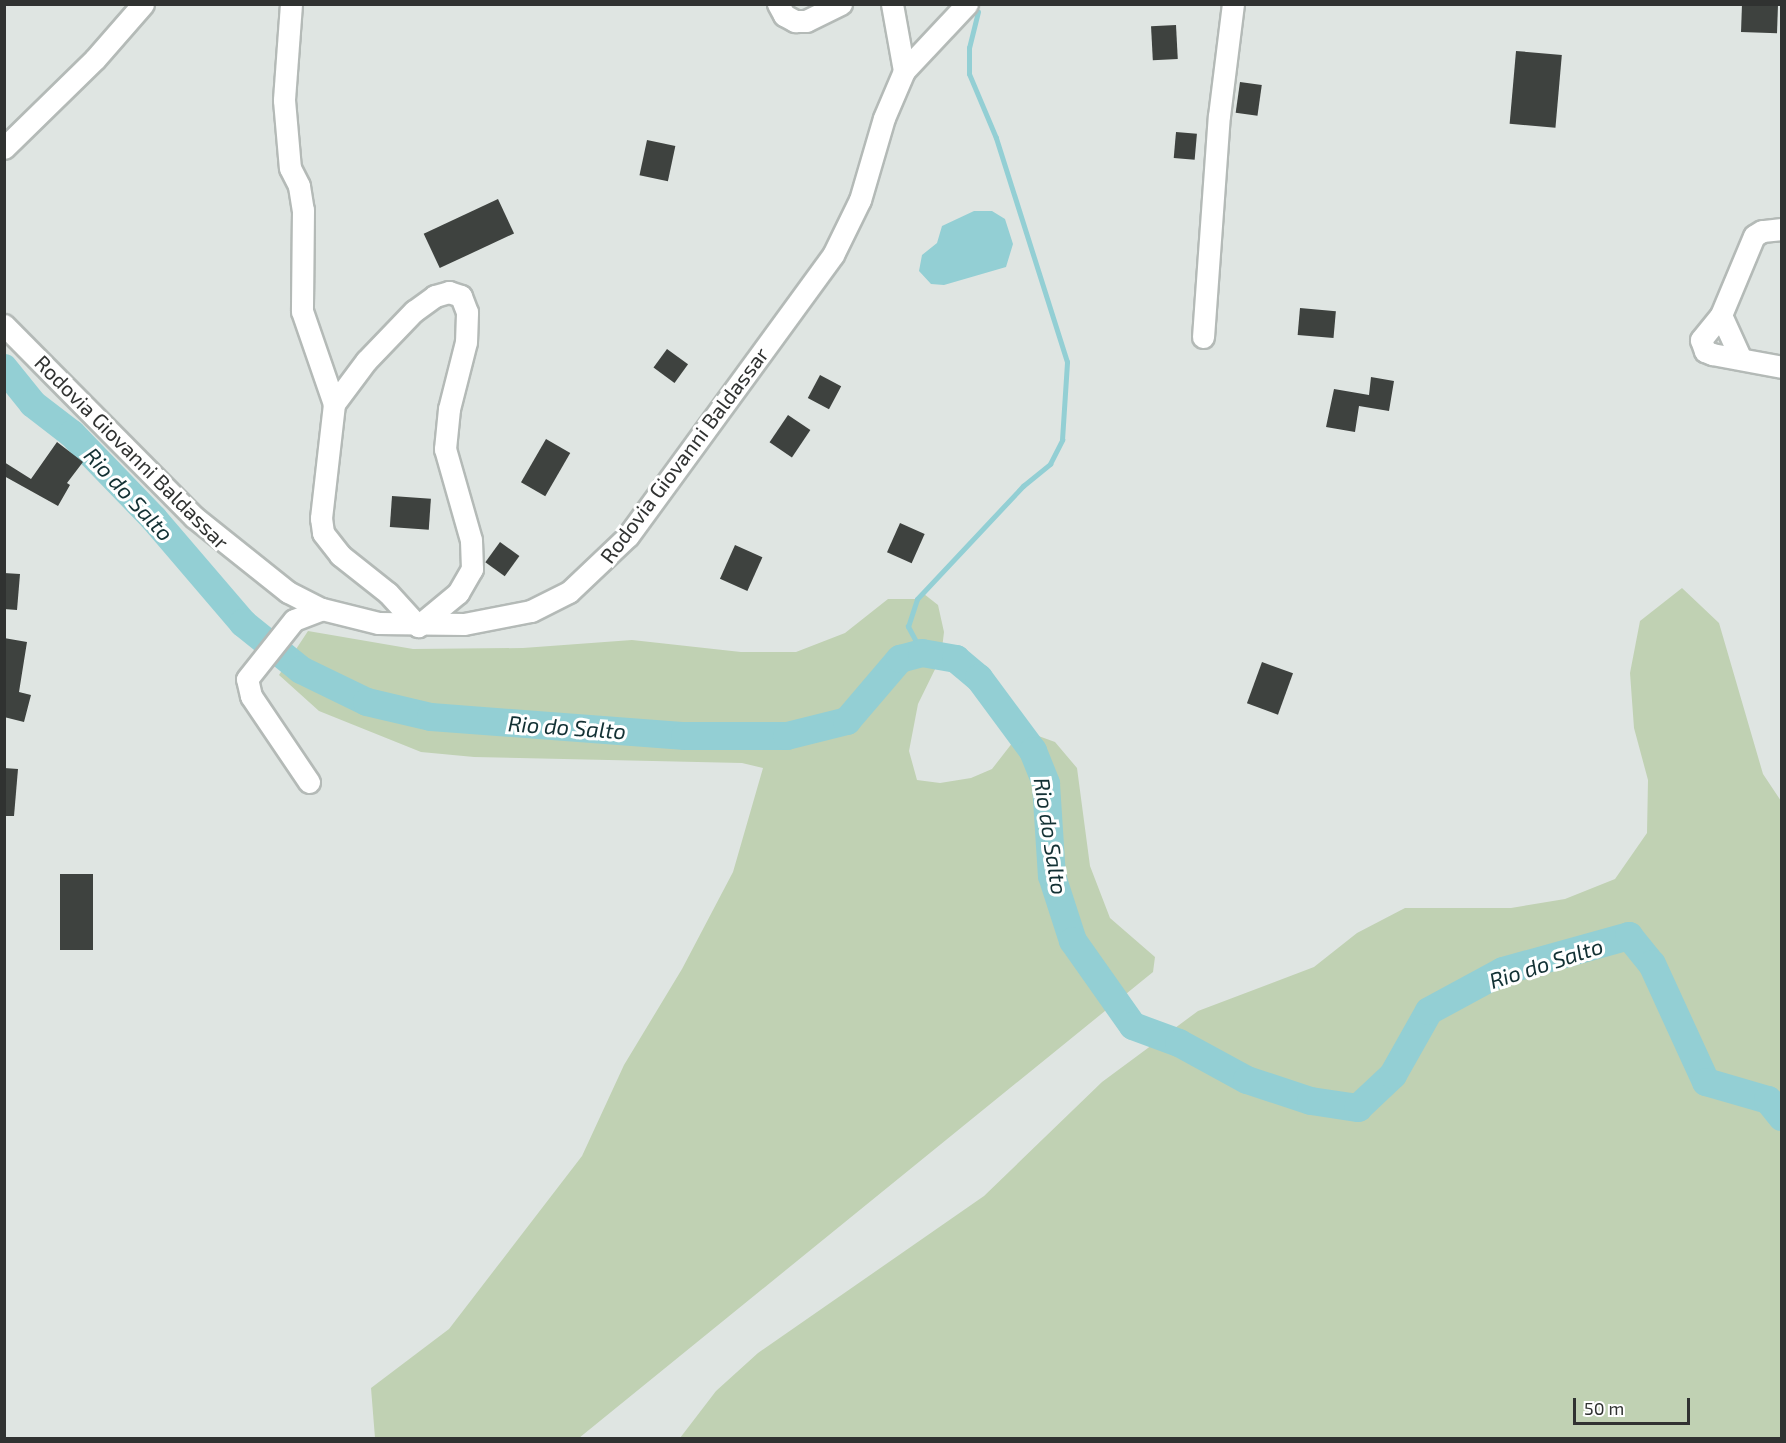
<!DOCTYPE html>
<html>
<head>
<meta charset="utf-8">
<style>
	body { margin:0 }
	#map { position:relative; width:1786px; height:1443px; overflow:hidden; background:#dfe5e2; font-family:"Exo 2",sans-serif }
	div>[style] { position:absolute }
	.green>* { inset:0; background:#c0d1b3 }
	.water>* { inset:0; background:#93cfd4 }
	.stream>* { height:4.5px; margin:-2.25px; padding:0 2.25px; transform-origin:2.25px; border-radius:2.25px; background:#93cfd4 }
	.river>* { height:28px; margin:-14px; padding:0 14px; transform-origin:14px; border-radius:14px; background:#93cfd4 }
	.building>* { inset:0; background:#3e423f; transform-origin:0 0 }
	.roads { filter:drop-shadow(2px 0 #b4bab7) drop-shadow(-2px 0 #b4bab7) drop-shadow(0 2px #b4bab7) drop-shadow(0 -2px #b4bab7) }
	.minor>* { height:21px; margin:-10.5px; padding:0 10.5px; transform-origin:10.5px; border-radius:10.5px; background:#fff }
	span { translate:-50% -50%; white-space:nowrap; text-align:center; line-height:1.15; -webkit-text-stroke:6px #fff; paint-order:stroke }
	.street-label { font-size:21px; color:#303231 }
	.water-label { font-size:22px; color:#133134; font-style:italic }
	.frame { position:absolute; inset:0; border:6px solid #303231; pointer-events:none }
	.scale { position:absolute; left:1573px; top:1398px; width:117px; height:27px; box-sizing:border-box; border:3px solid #303231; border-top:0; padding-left:8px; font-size:18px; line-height:21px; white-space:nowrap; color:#303231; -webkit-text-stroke:4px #fff; paint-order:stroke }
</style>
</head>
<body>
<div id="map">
	<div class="green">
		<i style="clip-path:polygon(1682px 588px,1719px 623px,1763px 774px,1781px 801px,1781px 1438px,680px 1438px,716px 1391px,758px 1353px,984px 1196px,1102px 1082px,1198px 1011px,1314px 967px,1357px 933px,1405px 908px,1511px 908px,1565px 899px,1615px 879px,1647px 833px,1648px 780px,1634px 728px,1630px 673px,1640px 621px)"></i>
		<i style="clip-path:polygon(924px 594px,938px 605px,944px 632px,941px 657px,918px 704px,909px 751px,917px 780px,940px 783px,971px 778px,992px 769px,1013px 742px,1033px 734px,1055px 742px,1077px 768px,1090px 866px,1110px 918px,1155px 957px,1153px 972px,579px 1438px,375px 1438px,371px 1388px,449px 1329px,582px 1156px,624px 1065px,682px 969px,733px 872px,763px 768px,742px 763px,474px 757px,421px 752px,319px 711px,279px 675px,308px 631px,413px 649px,523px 648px,632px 640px,741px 652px,796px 652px,845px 633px,888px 599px,917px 599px)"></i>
	</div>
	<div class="water">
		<i style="clip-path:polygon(974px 211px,992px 211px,1005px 219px,1013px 244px,1006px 267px,944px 285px,931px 284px,919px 271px,922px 255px,937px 243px,942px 226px)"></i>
	</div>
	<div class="stream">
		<i style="left:922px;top:653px;width:30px;rotate:-118deg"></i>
		<i style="left:908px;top:627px;width:29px;rotate:-72deg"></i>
		<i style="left:917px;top:599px;width:155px;rotate:-46.8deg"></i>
		<i style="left:1023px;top:486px;width:35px;rotate:-39deg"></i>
		<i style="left:1050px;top:464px;width:27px;rotate:-63deg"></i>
		<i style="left:1062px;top:440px;width:78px;rotate:-86.3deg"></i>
		<i style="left:1067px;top:362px;width:235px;rotate:-107.6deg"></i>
		<i style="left:996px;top:138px;width:69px;rotate:-112.9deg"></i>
		<i style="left:969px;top:74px;width:26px;rotate:-90deg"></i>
		<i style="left:969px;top:48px;width:37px;rotate:-76deg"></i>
	</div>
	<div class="river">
		<i style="left:4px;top:368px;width:46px;rotate:51.1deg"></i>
		<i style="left:33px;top:404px;width:49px;rotate:37.6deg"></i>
		<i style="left:72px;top:434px;width:118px;rotate:46deg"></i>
		<i style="left:154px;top:519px;width:137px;rotate:49.4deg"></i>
		<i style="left:243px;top:623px;width:75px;rotate:39deg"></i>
		<i style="left:301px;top:670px;width:73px;rotate:25.9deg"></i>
		<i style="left:367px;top:702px;width:66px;rotate:13.2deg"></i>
		<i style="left:431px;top:717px;width:255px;rotate:4.3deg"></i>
		<i style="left:685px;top:736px;width:102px"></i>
		<i style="left:787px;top:736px;width:62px;rotate:-14deg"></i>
		<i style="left:847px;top:721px;width:82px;rotate:-49.5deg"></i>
		<i style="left:900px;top:659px;width:23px;rotate:-15deg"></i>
		<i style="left:922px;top:653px;width:35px;rotate:10deg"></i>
		<i style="left:956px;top:659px;width:30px;rotate:40deg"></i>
		<i style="left:979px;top:678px;width:91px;rotate:53.5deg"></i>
		<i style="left:1033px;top:751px;width:35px;rotate:68deg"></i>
		<i style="left:1046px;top:784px;width:92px;rotate:86.3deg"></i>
		<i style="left:1052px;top:876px;width:68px;rotate:72.1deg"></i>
		<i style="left:1073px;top:941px;width:104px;rotate:54.8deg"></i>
		<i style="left:1133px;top:1026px;width:49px;rotate:20.3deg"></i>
		<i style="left:1179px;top:1043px;width:77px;rotate:28.6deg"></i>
		<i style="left:1247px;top:1080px;width:67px;rotate:18.2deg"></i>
		<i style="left:1311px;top:1101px;width:48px;rotate:8.5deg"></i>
		<i style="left:1358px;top:1108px;width:48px;rotate:-43.3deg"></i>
		<i style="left:1393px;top:1075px;width:73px;rotate:-60.6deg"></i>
		<i style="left:1429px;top:1011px;width:84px;rotate:-28.4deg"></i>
		<i style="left:1503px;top:971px;width:131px;rotate:-15.5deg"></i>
		<i style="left:1629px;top:936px;width:36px;rotate:51deg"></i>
		<i style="left:1652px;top:964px;width:130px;rotate:65.4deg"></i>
		<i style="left:1706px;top:1082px;width:65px;rotate:16.2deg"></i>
		<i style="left:1768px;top:1100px;width:22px;rotate:51deg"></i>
	</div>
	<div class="building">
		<i style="left:1742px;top:4px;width:36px;height:28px;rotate:2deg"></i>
		<i style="left:1176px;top:25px;width:34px;height:25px;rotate:87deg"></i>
		<i style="left:1516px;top:51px;width:46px;height:73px;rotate:5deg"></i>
		<i style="left:1240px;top:82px;width:22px;height:31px;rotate:8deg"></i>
		<i style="left:1176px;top:132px;width:21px;height:26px;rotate:5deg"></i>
		<i style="left:647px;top:140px;width:29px;height:36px;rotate:12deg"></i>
		<i style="left:498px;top:199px;width:38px;height:82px;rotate:65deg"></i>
		<i style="left:1300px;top:308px;width:36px;height:27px;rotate:5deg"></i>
		<i style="left:667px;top:349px;width:26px;height:23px;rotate:36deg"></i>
		<i style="left:820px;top:375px;width:24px;height:26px;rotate:28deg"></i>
		<i style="clip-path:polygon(1371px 377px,1394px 381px,1389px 411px,1359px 406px,1355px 432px,1326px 427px,1334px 389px,1369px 395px)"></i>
		<i style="left:788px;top:415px;width:27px;height:33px;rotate:34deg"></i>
		<i style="left:546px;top:439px;width:28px;height:50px;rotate:30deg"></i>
		<i style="clip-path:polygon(57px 442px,83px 462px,67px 483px,70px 485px,58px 506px,4px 476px,4px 462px,31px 479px)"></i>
		<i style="left:392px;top:496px;width:39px;height:31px;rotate:4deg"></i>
		<i style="left:900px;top:523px;width:27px;height:32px;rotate:24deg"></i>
		<i style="left:500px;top:542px;width:24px;height:25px;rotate:36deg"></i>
		<i style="left:735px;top:545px;width:30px;height:37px;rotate:24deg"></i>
		<i style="clip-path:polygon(4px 573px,20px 574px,17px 610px,4px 609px)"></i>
		<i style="clip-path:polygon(4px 638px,27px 642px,19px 692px,31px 695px,24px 722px,4px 717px)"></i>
		<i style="left:1262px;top:662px;width:33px;height:44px;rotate:20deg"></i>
		<i style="clip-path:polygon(4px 768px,18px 769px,14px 816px,4px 816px)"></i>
		<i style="left:60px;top:874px;width:33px;height:76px"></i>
	</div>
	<div class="roads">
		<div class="minor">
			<i style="left:291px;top:4px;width:96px;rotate:94.2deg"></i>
			<i style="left:284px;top:100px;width:68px;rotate:85deg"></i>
			<i style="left:290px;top:168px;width:20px;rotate:63deg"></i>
			<i style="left:299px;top:186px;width:24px;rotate:81deg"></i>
			<i style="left:303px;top:210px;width:101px;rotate:90.6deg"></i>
			<i style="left:302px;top:311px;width:98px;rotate:71deg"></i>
			<i style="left:334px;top:404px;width:115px;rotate:96.5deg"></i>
			<i style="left:321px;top:518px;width:15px;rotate:82deg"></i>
			<i style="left:323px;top:533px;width:28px;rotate:52deg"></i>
			<i style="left:340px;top:555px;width:61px;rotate:38.4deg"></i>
			<i style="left:388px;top:593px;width:45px;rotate:47.7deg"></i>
			<i style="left:418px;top:626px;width:52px;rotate:-39.5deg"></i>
			<i style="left:458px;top:593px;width:28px;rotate:-60deg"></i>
			<i style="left:472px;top:569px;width:29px;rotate:-92deg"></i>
			<i style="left:471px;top:540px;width:95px;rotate:-105.9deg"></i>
			<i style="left:445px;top:449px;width:40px;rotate:-84.3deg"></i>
			<i style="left:449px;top:409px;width:69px;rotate:-75.8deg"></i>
			<i style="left:466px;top:342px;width:30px;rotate:-88deg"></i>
			<i style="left:467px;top:312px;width:17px;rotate:-111deg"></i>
			<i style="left:461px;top:296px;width:13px;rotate:-162deg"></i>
			<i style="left:449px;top:292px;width:15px;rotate:164deg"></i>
			<i style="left:435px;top:296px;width:26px;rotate:144deg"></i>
			<i style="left:414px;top:311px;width:69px;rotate:133.8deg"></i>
			<i style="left:366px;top:361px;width:54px;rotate:126.7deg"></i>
			<i style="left:778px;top:4px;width:13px;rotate:61deg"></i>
			<i style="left:784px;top:15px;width:13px;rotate:29deg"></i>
			<i style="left:795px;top:21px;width:11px"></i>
			<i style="left:806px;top:21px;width:39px;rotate:-26deg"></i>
			<i style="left:892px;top:4px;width:68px;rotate:79.8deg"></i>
			<i style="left:4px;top:148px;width:127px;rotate:-44.4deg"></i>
			<i style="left:95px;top:59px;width:73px;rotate:-48.9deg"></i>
			<i style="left:1782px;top:229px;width:20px;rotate:174deg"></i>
			<i style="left:1762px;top:231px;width:9px;rotate:148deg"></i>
			<i style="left:1754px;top:236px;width:86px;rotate:112.7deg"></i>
			<i style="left:1721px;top:315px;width:32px;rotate:129deg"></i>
			<i style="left:1701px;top:340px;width:12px;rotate:70deg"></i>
			<i style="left:1705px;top:351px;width:8px;rotate:23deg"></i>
			<i style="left:1712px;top:354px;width:71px;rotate:10.5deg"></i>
			<i style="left:1721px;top:315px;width:48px;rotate:65.6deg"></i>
			<i style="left:4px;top:325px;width:270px;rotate:45.3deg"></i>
			<i style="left:194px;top:517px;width:120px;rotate:38.6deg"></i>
			<i style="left:288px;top:592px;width:38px;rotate:27deg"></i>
			<i style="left:322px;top:609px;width:58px;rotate:14deg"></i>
			<i style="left:378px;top:623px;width:86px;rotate:0.7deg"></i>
			<i style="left:464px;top:624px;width:68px;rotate:-11deg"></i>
			<i style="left:531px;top:611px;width:42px;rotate:-26.6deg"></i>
			<i style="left:569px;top:592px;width:81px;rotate:-43.5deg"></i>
			<i style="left:628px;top:536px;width:348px;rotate:-53.9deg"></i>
			<i style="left:833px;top:255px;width:61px;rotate:-63.9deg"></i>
			<i style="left:860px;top:200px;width:85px;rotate:-73.7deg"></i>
			<i style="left:884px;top:118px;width:51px;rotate:-66.9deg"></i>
			<i style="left:904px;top:71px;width:92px;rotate:-46.8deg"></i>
			<i style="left:1203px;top:337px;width:222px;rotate:-85.9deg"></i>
			<i style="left:1219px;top:116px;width:113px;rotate:-82.9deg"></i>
			<i style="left:309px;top:782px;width:104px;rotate:-124deg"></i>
			<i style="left:251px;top:696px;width:17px;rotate:-103deg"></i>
			<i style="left:247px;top:679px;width:75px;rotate:-51.5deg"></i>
			<i style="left:294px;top:620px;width:30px;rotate:-21deg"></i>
		</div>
	</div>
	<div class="street-label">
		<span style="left:132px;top:452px;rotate:45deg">Rodovia Giovanni Baldassar</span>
		<span style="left:684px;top:455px;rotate:-53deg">Rodovia Giovanni Baldassar</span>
	</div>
	<div class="water-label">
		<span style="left:129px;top:494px;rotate:47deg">Rio do Salto</span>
		<span style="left:567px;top:727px;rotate:4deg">Rio do Salto</span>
		<span style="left:1051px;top:836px;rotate:81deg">Rio do Salto</span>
		<span style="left:1546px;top:963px;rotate:-18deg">Rio do Salto</span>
	</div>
	<div class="frame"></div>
	<div class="scale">50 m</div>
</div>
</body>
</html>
